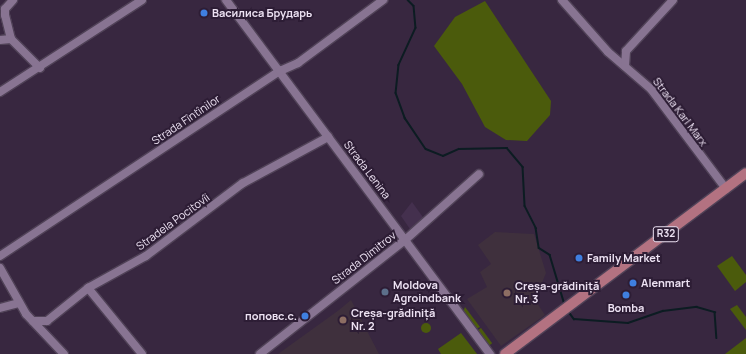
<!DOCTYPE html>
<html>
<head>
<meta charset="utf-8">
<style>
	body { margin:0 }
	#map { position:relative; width:746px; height:354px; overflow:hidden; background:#382740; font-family:Manrope,sans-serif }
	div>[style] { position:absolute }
	.built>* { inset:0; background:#44304e }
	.education>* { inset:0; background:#3f303d }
	.green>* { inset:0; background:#4b5b0c; transform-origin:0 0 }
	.round { border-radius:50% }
	.stream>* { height:1.5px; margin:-0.75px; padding:0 0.75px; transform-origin:0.75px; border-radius:0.75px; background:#0c1c22 }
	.roads { filter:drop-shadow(1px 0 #504257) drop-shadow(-1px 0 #504257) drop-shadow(0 1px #504257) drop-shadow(0 -1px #504257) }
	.minor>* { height:8px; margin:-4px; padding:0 4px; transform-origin:4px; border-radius:4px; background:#887492 }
	.major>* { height:10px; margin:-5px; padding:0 5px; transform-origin:5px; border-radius:5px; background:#b37281 }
	.dots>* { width:11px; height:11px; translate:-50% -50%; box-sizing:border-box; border:2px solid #2d1d35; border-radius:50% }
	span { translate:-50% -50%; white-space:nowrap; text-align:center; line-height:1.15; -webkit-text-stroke:4px #2d1d35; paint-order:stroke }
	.shield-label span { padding:1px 3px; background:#2d1d35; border:1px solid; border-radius:3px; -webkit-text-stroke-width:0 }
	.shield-label { font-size:10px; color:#ede2f3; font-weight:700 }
	.poi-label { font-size:11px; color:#ede2f3; font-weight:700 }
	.left { translate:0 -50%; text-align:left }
	.right { translate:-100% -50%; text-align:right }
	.street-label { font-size:11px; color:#ede2f3 }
</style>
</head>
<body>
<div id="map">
	<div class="built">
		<i style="clip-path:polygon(412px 202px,425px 220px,412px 232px,401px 216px)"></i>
	</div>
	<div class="education">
		<i style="clip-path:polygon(495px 232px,534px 234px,546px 273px,535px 300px,545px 315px,501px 346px,467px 299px,487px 287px,480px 272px,491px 264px,478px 245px)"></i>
		<i style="clip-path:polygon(351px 300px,379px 354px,278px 354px,339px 310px)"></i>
	</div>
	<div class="green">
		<i style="clip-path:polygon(485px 1px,551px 101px,550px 115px,527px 141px,506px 140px,485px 127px,462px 84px,434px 46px,455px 17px)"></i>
		<i style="clip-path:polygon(732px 256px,746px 275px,746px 282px,735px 291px,717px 266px)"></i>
		<i style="clip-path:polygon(737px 305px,746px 317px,746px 330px,730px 309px)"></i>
		<i style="clip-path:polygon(465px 307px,480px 327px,476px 329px,463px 312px)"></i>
		<i class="round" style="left:421px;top:323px;width:10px;height:10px"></i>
		<i style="left:481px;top:328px;width:19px;height:5px;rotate:54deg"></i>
		<i style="clip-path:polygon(461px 333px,477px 354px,441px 354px,438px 349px)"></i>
		<i style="clip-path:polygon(746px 338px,746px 354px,725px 354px)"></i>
	</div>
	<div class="stream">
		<i style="left:408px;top:0;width:8px;rotate:45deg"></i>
		<i style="left:414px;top:6px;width:22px;rotate:85deg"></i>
		<i style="left:416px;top:28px;width:41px;rotate:114.7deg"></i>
		<i style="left:399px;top:65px;width:28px;rotate:96deg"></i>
		<i style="left:396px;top:93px;width:27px;rotate:70deg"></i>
		<i style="left:405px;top:118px;width:37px;rotate:56deg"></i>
		<i style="left:426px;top:149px;width:18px;rotate:22deg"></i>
		<i style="left:443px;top:156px;width:17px;rotate:-24deg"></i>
		<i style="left:459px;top:149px;width:48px;rotate:-1.2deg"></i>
		<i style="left:507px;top:148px;width:25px;rotate:50deg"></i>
		<i style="left:523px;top:167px;width:39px;rotate:87deg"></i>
		<i style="left:525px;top:206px;width:25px;rotate:63deg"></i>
		<i style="left:536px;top:228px;width:20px;rotate:81deg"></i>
		<i style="left:539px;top:248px;width:13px;rotate:32deg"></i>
		<i style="left:550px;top:255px;width:52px;rotate:73.3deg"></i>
		<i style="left:569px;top:312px;width:9px;rotate:54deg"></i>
		<i style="left:574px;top:319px;width:54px;rotate:4.2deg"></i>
		<i style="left:628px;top:323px;width:37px;rotate:-19deg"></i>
		<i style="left:663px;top:311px;width:34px;rotate:-7deg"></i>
		<i style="left:697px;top:307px;width:19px;rotate:16deg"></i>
		<i style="left:715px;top:312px;width:26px;rotate:86deg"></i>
	</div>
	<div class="roads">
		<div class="minor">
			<i style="left:226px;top:0;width:442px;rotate:53.3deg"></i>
			<i style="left:562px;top:0;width:69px;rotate:48.5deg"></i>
			<i style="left:608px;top:52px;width:57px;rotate:40.7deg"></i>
			<i style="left:651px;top:89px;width:125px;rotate:53.1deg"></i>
			<i style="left:11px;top:39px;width:25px;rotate:-104deg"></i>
			<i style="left:5px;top:15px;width:6px;rotate:-90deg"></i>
			<i style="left:5px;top:9px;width:12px;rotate:-48deg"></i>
			<i style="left:0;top:40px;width:11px;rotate:-5deg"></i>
			<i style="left:11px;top:39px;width:41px;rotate:45deg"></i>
			<i style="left:625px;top:66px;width:15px;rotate:-86deg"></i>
			<i style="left:626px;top:51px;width:69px;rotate:-47.3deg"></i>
			<i style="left:0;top:92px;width:169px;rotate:-32.9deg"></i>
			<i style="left:0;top:256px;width:336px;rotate:-33.5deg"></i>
			<i style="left:280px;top:71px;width:20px;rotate:-24deg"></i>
			<i style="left:298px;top:63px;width:106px;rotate:-36.5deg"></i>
			<i style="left:0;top:268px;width:53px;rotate:60.5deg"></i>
			<i style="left:26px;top:314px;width:55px;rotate:46.5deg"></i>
			<i style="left:88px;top:288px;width:85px;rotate:50.7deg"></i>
			<i style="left:0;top:308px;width:20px;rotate:-15deg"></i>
			<i style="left:33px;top:321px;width:14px"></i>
			<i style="left:47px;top:321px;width:53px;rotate:-38.8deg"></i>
			<i style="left:88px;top:288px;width:66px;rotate:-28.9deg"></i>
			<i style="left:146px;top:256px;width:121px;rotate:-37deg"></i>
			<i style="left:243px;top:183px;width:97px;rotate:-28.4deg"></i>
			<i style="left:260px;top:354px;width:184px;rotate:-38.2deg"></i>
			<i style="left:405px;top:240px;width:99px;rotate:-41.7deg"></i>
		</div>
		<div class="major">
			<i style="left:505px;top:354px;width:301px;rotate:-36.9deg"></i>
		</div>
	</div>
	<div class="dots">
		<i style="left:204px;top:13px;background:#3f7fe0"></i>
		<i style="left:579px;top:258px;background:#3f7fe0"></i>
		<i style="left:633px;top:283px;background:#3f7fe0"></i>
		<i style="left:385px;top:292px;background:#5c6f8a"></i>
		<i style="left:507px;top:293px;background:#8d6e63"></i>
		<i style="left:626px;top:295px;background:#3f7fe0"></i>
		<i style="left:305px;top:316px;background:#3f7fe0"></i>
		<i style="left:343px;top:320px;background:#8d6e63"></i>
	</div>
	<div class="shield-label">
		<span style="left:666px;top:234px">R32</span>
	</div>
	<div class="poi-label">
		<span class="left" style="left:212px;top:13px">Василиса Брударь</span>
		<span class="left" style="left:587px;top:258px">Family Market</span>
		<span class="left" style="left:641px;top:283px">Alenmart</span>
		<span class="left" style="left:393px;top:292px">Moldova<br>Agroindbank</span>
		<span class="left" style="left:515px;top:293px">Creșa-grădiniță<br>Nr. 3</span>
		<span style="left:626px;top:308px">Bomba</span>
		<span class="left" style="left:351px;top:320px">Creșa-grădiniță<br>Nr. 2</span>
		<span class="right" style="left:297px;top:316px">поповс.с.</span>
	</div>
	<div class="street-label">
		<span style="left:680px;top:112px;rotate:53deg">Strada Karl Marx</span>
		<span style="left:186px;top:120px;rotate:-34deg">Strada Fîntînilor</span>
		<span style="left:367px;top:170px;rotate:53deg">Strada Lenina</span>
		<span style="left:173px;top:222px;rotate:-36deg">Stradela Pocitovîi</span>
		<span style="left:364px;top:258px;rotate:-38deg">Strada Dimitrov</span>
	</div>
</div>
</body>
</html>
